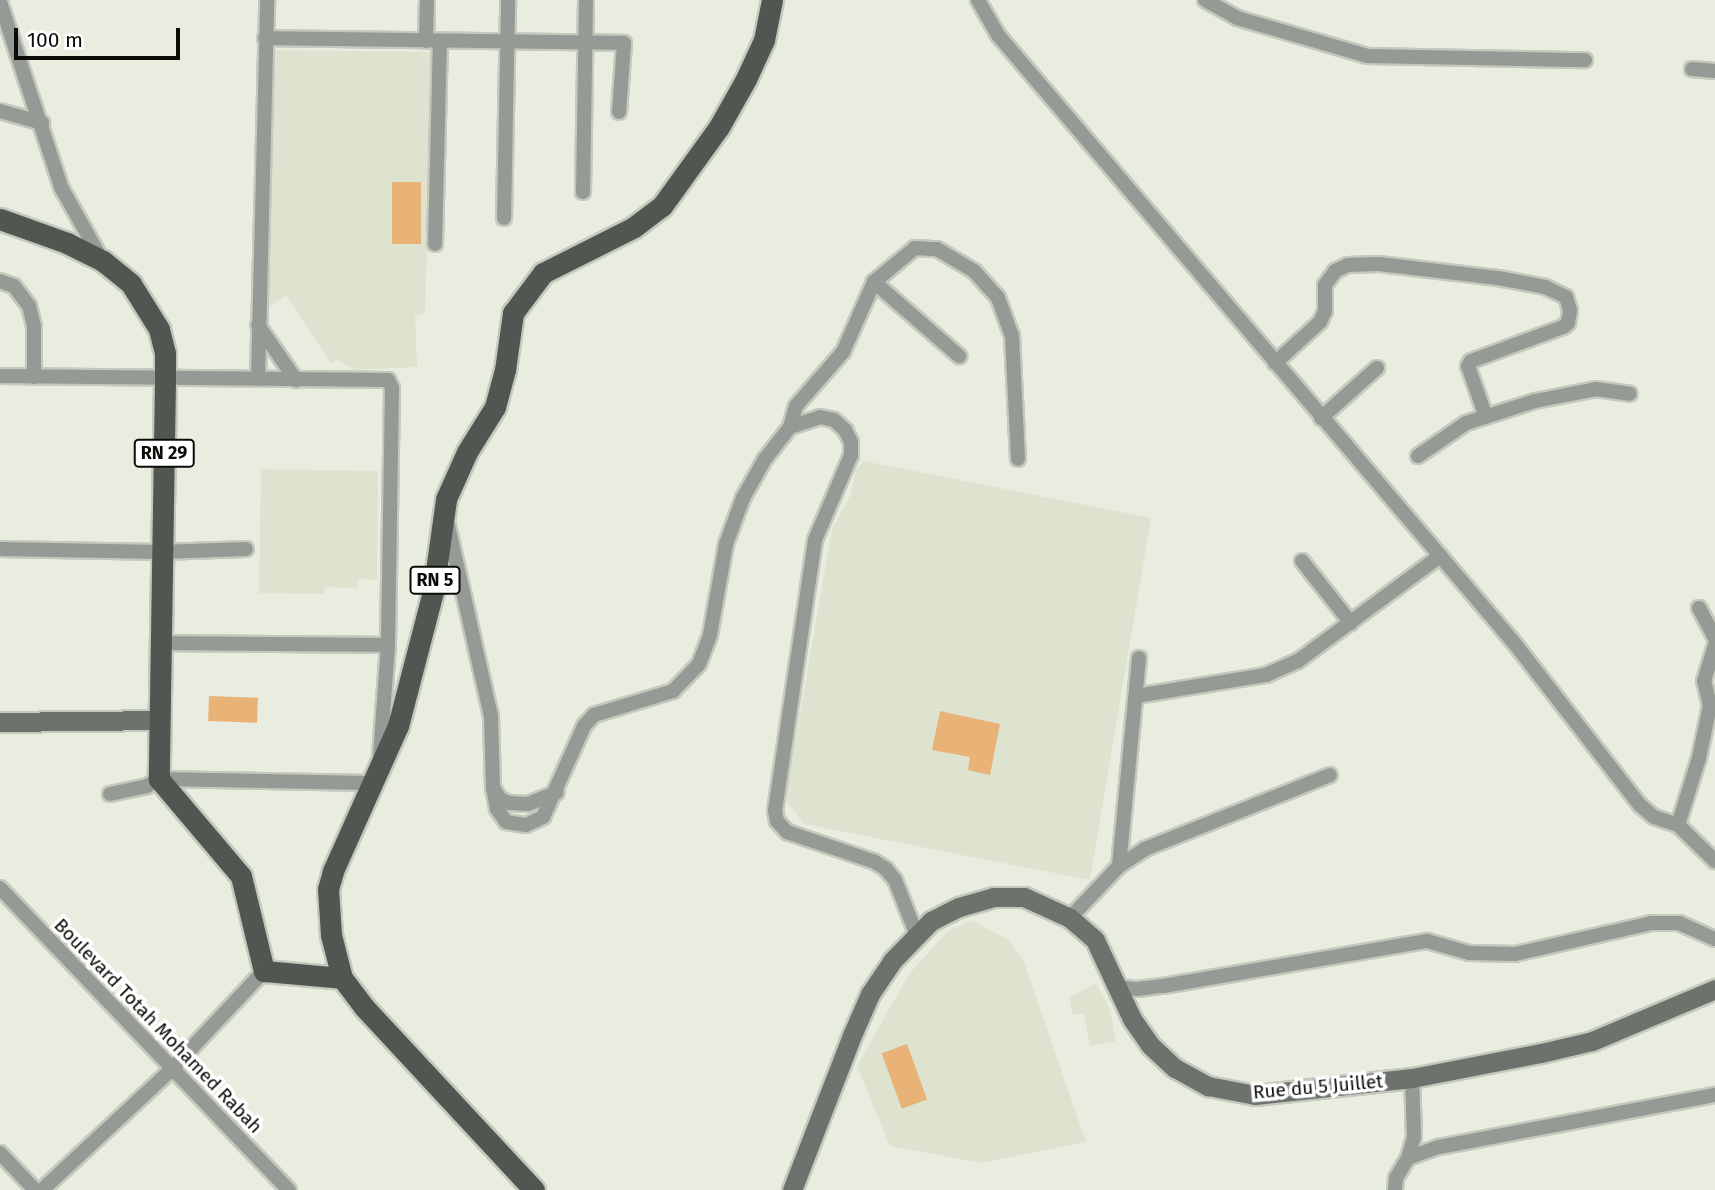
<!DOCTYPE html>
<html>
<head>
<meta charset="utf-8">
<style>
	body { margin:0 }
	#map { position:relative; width:1715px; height:1190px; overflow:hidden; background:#e9ede0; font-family:"Fira Sans",sans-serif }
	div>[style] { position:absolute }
	.built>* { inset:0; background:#dde3cf }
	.green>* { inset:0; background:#e9b378; transform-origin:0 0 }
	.roads { filter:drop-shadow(2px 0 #c5c9bd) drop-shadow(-2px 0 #c5c9bd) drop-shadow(0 2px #c5c9bd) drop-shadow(0 -2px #c5c9bd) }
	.street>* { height:14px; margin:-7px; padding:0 7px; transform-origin:7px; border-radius:7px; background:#959a95 }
	.secondary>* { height:19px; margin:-9.5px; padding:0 9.5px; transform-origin:9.5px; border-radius:9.5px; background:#6c736c }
	.primary>* { height:21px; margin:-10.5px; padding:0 10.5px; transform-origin:10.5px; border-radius:10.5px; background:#505750 }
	span { translate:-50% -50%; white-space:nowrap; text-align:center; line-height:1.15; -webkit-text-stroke:7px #fff; paint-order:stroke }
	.shield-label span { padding:2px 5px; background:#fff; border:2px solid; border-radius:5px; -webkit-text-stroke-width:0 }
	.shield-label { font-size:18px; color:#0b0c08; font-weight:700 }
	.street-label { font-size:19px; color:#0b0c08 }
	.scale { position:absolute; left:14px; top:28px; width:166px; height:32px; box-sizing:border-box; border:4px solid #0b0c08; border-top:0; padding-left:9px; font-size:21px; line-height:24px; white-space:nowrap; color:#0b0c08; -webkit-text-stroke:5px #fff; paint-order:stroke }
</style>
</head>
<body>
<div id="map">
	<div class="built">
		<i style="clip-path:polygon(273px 50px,433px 52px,425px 313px,415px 316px,417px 367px,354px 370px,338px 360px,331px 363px,286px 295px,267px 308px)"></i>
		<i style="clip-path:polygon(864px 461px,1151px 518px,1090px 880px,804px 824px,785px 799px,832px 529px,850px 496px,856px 469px)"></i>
		<i style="clip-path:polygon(261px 469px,378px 471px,377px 580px,358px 579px,357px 588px,325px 587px,324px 594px,259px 593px)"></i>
		<i style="clip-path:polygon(971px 920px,1007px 939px,1023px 959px,1086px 1142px,981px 1163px,890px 1146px,857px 1066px,909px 974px,947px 932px)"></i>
		<i style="clip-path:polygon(1096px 983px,1109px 1007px,1116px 1041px,1090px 1046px,1084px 1014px,1073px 1015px,1069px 998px)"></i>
	</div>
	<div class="green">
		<i style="left:392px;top:182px;width:29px;height:62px"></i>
		<i style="left:209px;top:696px;width:49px;height:25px;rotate:2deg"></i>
		<i style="clip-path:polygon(940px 711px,1000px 724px,990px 775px,968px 770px,970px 757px,932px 750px)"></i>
		<i style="left:907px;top:1044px;width:59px;height:27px;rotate:70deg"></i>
	</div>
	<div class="roads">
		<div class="street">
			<i style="left:978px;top:0;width:40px;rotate:60.3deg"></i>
			<i style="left:998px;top:35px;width:799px;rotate:49.67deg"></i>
			<i style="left:1515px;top:644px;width:204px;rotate:52.2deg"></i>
			<i style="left:1640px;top:805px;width:18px;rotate:41deg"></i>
			<i style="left:1654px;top:817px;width:25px;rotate:18deg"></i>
			<i style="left:1678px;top:825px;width:52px;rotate:44.2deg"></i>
			<i style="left:1205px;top:0;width:37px;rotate:29deg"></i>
			<i style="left:1237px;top:18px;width:136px;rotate:16.2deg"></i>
			<i style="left:1368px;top:56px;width:217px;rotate:1.1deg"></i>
			<i style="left:0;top:2px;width:197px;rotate:71.7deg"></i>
			<i style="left:62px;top:189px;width:81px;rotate:60.6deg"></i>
			<i style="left:265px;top:38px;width:359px;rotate:0.8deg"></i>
			<i style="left:624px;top:43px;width:69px;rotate:94.1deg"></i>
			<i style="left:426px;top:41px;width:41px;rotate:-88.6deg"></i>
			<i style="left:1692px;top:69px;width:23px;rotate:5deg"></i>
			<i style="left:0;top:111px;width:44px;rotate:15.9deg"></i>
			<i style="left:583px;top:192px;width:192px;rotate:-89.1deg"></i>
			<i style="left:504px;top:218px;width:218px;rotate:-88.9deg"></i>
			<i style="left:435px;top:244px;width:203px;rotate:-88.6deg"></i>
			<i style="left:0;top:281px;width:15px;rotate:20deg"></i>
			<i style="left:14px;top:286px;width:25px;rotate:53deg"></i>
			<i style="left:29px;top:306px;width:21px;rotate:76deg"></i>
			<i style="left:34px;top:326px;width:51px;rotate:90deg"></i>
			<i style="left:874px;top:282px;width:113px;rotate:41deg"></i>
			<i style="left:258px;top:325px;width:67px;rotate:55.4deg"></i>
			<i style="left:1275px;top:363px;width:61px;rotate:-42.3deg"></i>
			<i style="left:1320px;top:322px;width:12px;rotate:-66deg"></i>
			<i style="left:1325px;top:311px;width:26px;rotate:-90deg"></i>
			<i style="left:1325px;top:285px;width:17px;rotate:-54deg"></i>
			<i style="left:1335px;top:271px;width:14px;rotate:-25deg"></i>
			<i style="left:1348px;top:265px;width:31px;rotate:-2deg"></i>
			<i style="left:1379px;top:264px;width:120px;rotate:6.7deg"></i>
			<i style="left:1498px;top:278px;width:48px;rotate:10.8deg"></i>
			<i style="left:1545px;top:287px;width:23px;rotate:25deg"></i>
			<i style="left:1566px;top:297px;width:14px;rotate:73deg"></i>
			<i style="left:1570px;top:310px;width:13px;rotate:99deg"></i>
			<i style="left:1568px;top:323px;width:6px;rotate:141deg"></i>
			<i style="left:1563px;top:327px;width:98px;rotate:159.7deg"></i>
			<i style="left:1471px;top:361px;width:6px;rotate:121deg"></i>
			<i style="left:1468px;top:366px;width:54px;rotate:70.6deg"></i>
			<i style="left:0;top:376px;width:388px;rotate:0.6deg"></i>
			<i style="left:388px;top:380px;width:9px;rotate:63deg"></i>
			<i style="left:392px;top:388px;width:257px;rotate:90.9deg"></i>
			<i style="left:388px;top:645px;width:111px;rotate:94.1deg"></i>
			<i style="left:258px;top:379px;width:379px;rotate:-88.6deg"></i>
			<i style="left:1321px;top:418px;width:75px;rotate:-41.8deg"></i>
			<i style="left:790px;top:427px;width:22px;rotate:-74deg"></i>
			<i style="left:796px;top:406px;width:72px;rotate:-49deg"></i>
			<i style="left:843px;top:352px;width:77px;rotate:-66.1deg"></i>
			<i style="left:874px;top:282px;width:53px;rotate:-39.7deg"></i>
			<i style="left:915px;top:248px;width:22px;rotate:3deg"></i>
			<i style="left:937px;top:249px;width:43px;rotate:30.7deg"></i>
			<i style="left:974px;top:271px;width:36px;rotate:48deg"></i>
			<i style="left:998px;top:298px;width:40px;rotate:69.8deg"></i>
			<i style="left:1012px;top:336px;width:123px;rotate:87.2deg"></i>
			<i style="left:1418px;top:456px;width:58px;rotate:-34.5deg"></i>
			<i style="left:1466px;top:423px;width:72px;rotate:-17.7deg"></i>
			<i style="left:1535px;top:401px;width:62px;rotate:-11.1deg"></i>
			<i style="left:1596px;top:389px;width:34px;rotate:8deg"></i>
			<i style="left:447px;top:521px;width:200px;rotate:77.3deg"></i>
			<i style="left:491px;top:716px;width:72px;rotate:88.4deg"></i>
			<i style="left:493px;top:788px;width:21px;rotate:79deg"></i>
			<i style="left:497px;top:809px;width:16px;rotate:55deg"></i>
			<i style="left:506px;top:822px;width:20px;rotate:9deg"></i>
			<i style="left:526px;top:825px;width:19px;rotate:-25deg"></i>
			<i style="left:543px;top:817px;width:100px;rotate:-65.7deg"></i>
			<i style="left:584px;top:726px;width:15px;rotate:-48deg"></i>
			<i style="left:594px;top:715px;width:83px;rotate:-16.9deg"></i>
			<i style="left:673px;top:691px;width:37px;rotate:-46deg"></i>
			<i style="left:699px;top:664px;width:31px;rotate:-69deg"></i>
			<i style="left:710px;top:635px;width:92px;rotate:-80deg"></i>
			<i style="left:726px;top:544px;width:49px;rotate:-69.7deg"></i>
			<i style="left:743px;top:498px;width:45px;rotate:-60.6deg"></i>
			<i style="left:765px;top:459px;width:41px;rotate:-52deg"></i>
			<i style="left:790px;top:427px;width:32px;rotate:-18deg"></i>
			<i style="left:820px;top:417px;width:14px;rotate:12deg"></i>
			<i style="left:834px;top:420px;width:15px;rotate:42deg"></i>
			<i style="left:845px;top:430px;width:13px;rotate:63deg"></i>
			<i style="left:851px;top:442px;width:13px;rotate:90deg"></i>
			<i style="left:851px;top:455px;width:92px;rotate:113deg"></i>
			<i style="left:815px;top:540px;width:273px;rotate:98.4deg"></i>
			<i style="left:775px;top:810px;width:11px;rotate:80deg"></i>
			<i style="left:777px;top:821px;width:15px;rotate:48deg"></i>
			<i style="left:787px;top:832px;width:93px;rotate:18.8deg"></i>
			<i style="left:875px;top:862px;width:13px;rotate:32deg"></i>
			<i style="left:886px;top:869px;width:14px;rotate:51deg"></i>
			<i style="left:895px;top:880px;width:57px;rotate:68.4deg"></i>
			<i style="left:0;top:549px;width:161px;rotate:1.1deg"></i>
			<i style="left:161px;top:552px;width:85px;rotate:-2deg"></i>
			<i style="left:1302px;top:561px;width:79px;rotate:51.7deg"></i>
			<i style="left:1699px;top:608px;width:34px;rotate:62deg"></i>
			<i style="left:159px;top:643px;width:229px;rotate:0.5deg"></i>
			<i style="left:1136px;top:696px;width:132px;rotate:-9.2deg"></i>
			<i style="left:1266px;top:675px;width:35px;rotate:-24deg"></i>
			<i style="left:1298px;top:661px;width:177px;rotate:-36.5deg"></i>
			<i style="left:1710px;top:706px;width:26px;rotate:-103deg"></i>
			<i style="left:1704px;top:681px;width:38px;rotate:-73deg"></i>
			<i style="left:494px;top:789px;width:12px;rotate:59deg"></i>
			<i style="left:500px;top:799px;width:10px;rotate:24deg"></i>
			<i style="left:509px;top:803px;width:19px;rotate:3deg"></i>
			<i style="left:528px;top:804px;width:31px;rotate:-22deg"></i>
			<i style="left:110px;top:794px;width:38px;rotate:-12deg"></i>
			<i style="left:147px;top:786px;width:14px;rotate:-30deg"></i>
			<i style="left:159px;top:779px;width:211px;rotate:1.1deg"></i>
			<i style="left:1678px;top:825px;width:70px;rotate:-72.6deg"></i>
			<i style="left:1699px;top:758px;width:53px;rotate:-78.1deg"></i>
			<i style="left:1710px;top:706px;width:5px;rotate:-11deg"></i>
			<i style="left:1119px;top:866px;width:209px;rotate:-84.5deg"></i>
			<i style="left:0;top:888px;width:418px;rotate:46.3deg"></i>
			<i style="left:1070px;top:918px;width:71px;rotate:-46.7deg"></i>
			<i style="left:1119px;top:866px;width:31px;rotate:-33deg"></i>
			<i style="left:1145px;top:849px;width:199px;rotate:-21.8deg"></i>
			<i style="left:1117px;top:987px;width:20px;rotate:6deg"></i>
			<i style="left:1137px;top:989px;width:26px;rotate:-7deg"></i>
			<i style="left:1163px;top:986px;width:268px;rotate:-9.7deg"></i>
			<i style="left:1427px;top:941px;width:44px;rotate:15.9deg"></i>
			<i style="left:1469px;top:953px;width:46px;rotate:1.2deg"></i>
			<i style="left:1515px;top:954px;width:139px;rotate:-12.8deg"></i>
			<i style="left:1651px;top:923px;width:28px"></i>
			<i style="left:1679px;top:923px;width:39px;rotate:24deg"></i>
			<i style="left:0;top:1153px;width:51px;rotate:46.6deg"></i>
			<i style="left:1408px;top:1158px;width:33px;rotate:-20deg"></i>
			<i style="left:1439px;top:1147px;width:281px;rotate:-10.7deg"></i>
			<i style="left:42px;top:1190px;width:176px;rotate:-42.9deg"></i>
			<i style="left:171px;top:1070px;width:136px;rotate:-46.8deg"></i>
			<i style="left:1395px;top:1190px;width:12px;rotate:-85deg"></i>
			<i style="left:1396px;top:1178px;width:23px;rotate:-59deg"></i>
			<i style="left:1408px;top:1158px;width:22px;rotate:-74deg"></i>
			<i style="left:1414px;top:1137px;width:59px;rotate:-91.9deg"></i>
		</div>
		<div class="secondary">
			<i style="left:0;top:722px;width:159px;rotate:-0.7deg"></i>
			<i style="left:792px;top:1190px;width:168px;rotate:-68.8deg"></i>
			<i style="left:853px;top:1033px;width:43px;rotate:-66.4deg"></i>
			<i style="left:870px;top:994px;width:40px;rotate:-56deg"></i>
			<i style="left:892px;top:961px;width:56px;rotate:-45.7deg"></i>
			<i style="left:931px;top:921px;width:31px;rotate:-27deg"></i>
			<i style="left:959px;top:907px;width:35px;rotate:-16deg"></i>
			<i style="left:993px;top:897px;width:31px"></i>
			<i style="left:1024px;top:897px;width:51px;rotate:24.5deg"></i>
			<i style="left:1070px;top:918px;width:33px;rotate:41deg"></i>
			<i style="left:1095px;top:940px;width:87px;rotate:64.9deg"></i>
			<i style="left:1132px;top:1019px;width:32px;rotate:55deg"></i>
			<i style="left:1150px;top:1045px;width:34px;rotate:43deg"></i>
			<i style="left:1175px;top:1068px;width:38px;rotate:29deg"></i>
			<i style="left:1208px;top:1086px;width:48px;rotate:10.8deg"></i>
			<i style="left:1255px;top:1095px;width:158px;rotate:-6.2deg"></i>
			<i style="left:1412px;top:1078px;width:131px;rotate:-11deg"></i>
			<i style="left:1541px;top:1053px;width:52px;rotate:-13.2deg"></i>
			<i style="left:1592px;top:1041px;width:134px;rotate:-22.9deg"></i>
		</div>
		<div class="primary">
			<i style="left:0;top:219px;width:71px;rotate:19.7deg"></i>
			<i style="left:67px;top:243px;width:40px;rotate:26.6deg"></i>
			<i style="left:103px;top:261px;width:36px;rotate:39deg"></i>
			<i style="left:131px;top:284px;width:53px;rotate:58.1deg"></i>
			<i style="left:159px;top:329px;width:25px;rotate:76deg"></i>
			<i style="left:165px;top:353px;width:27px;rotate:90deg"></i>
			<i style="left:165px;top:380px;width:399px;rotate:90.9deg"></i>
			<i style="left:159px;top:779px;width:127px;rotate:49.8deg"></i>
			<i style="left:241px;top:876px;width:98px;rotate:76.4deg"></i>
			<i style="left:264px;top:971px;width:78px;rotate:5.1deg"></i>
			<i style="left:534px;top:1190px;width:250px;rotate:-132.9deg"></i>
			<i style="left:364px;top:1007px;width:36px;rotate:-127deg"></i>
			<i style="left:342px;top:978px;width:44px;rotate:-104.3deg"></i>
			<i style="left:331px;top:935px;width:46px;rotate:-93.7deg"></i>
			<i style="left:328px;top:889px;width:19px;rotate:-74deg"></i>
			<i style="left:333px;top:871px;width:159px;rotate:-65.9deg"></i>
			<i style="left:398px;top:726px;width:138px;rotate:-75.4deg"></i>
			<i style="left:433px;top:592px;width:94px;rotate:-82deg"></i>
			<i style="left:446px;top:499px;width:51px;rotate:-65.9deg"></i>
			<i style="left:467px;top:452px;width:53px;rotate:-58.1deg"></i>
			<i style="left:495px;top:407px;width:38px;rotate:-75deg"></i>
			<i style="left:505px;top:370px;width:58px;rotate:-82deg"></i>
			<i style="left:513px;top:313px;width:50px;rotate:-53.1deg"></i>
			<i style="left:543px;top:273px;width:102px;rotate:-26.8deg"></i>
			<i style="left:634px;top:227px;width:35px;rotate:-37deg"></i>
			<i style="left:662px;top:206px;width:97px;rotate:-54.2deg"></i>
			<i style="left:719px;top:127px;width:55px;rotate:-60.6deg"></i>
			<i style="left:746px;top:79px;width:43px;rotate:-65.2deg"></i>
			<i style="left:764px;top:40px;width:41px;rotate:-78.7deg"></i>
		</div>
	</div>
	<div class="shield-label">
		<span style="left:164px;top:453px">RN 29</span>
		<span style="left:435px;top:580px">RN 5</span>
	</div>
	<div class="street-label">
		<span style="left:158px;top:1026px;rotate:46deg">Boulevard Totah Mohamed Rabah</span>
		<span style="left:1318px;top:1087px;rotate:-5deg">Rue du 5 Juillet</span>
	</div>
	<div class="scale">100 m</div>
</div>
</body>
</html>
